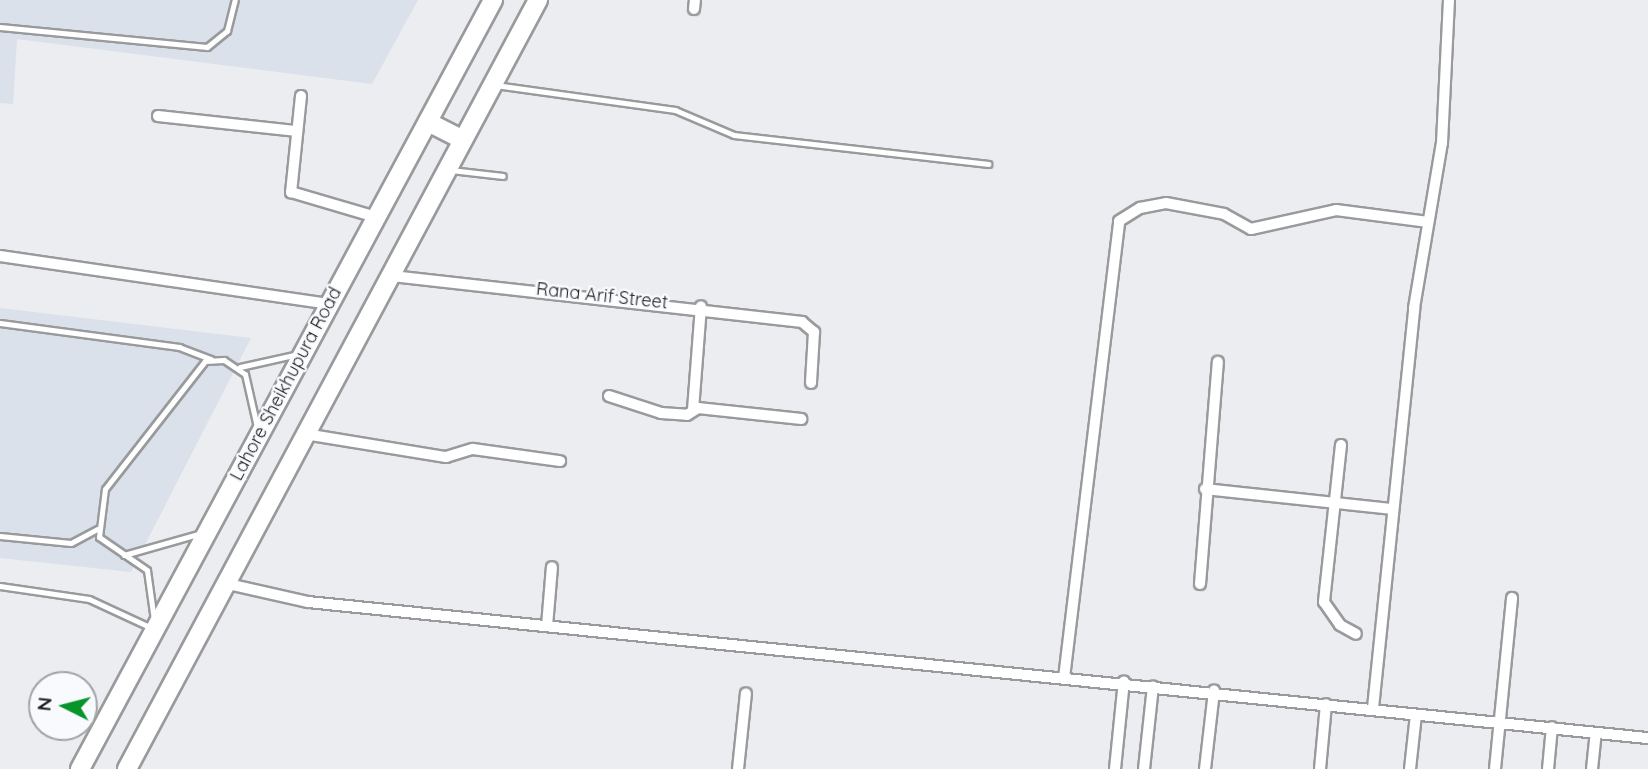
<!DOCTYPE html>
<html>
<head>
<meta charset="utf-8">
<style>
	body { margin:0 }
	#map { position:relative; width:1648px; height:769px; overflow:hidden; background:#ebedf0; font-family:Quicksand,sans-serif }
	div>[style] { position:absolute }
	.built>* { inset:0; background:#dae1ea }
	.roads { filter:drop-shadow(2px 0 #989a9c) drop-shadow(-2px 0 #989a9c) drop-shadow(0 2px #989a9c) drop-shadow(0 -2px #989a9c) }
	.service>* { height:5px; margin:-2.5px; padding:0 2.5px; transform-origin:2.5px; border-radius:2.5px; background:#fff }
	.minor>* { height:10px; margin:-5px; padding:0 5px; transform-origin:5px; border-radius:5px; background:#fff }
	.trunk>* { height:18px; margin:-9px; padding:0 9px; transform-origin:9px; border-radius:9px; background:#fff }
	span { translate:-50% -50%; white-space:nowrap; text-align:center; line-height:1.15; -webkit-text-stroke:5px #f8fafd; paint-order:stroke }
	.street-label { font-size:18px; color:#202021 }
	.north { position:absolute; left:28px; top:671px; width:70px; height:70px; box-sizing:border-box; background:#f8fafd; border:2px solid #a2a3a5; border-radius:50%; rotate:276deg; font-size:19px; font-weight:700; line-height:28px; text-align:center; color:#202021 }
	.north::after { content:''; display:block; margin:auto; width:24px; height:32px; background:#07952a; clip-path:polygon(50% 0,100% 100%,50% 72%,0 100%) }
</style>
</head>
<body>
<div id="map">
	<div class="built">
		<i style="clip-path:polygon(0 0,418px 0,372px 84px,17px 39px,13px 104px,0 103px)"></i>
		<i style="clip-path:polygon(0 308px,251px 338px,131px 572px,0 558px)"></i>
	</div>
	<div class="roads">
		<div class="service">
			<i style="left:0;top:27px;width:208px;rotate:5.5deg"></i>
			<i style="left:207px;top:47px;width:26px;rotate:-39deg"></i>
			<i style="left:227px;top:31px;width:32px;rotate:-76deg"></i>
			<i style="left:495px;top:85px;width:182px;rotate:7.9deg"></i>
			<i style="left:675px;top:110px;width:64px;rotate:23deg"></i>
			<i style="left:734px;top:135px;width:256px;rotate:6.5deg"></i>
			<i style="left:451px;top:170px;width:52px;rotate:6.6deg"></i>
			<i style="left:0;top:323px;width:181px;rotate:7.6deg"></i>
			<i style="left:179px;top:347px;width:34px;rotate:21deg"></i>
			<i style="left:240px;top:367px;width:59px;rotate:-12.6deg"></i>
			<i style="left:0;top:536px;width:71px;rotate:5.6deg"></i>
			<i style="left:71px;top:543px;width:30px;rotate:-28deg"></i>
			<i style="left:124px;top:555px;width:81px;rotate:-15.8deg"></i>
			<i style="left:0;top:586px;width:90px;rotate:8.3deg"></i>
			<i style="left:89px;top:599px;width:72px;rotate:24.8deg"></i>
			<i style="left:154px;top:620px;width:50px;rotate:-98deg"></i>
			<i style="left:147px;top:570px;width:58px;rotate:-145.5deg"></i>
			<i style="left:99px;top:537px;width:48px;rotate:-82.9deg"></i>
			<i style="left:105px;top:489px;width:162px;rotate:-52deg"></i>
			<i style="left:205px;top:361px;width:19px;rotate:-3deg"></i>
			<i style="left:224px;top:360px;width:25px;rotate:34deg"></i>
			<i style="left:245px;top:374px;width:54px;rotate:77.2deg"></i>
		</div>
		<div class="minor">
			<i style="left:694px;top:9px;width:9px;rotate:-84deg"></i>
			<i style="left:301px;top:96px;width:97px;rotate:95.9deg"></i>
			<i style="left:291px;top:192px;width:89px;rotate:16.4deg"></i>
			<i style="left:158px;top:116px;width:140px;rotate:6.2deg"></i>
			<i style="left:0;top:256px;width:332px;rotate:8.3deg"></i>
			<i style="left:392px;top:276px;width:413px;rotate:6.4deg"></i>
			<i style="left:802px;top:322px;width:16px;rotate:40deg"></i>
			<i style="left:814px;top:332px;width:51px;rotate:93.4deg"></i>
			<i style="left:609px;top:396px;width:55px;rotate:18.1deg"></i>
			<i style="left:661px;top:413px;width:26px;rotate:4deg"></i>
			<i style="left:687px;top:415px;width:13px;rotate:-32deg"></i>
			<i style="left:698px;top:408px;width:104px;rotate:6.1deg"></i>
			<i style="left:693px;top:410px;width:104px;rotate:-85.6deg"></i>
			<i style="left:305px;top:434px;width:143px;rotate:9.3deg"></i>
			<i style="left:446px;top:457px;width:28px;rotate:-17deg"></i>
			<i style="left:473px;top:449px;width:88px;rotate:7.9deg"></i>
			<i style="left:1341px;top:445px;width:158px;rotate:96.2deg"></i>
			<i style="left:1324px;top:602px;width:28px;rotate:55deg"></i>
			<i style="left:1340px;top:625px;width:18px;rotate:29deg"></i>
			<i style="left:1205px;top:489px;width:189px;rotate:6.1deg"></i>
			<i style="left:228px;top:584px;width:82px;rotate:12.7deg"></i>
			<i style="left:308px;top:602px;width:1347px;rotate:5.8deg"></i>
			<i style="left:1200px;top:584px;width:223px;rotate:-85.4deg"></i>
			<i style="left:547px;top:626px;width:59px;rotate:-85.2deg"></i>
			<i style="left:1064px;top:678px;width:460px;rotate:-83.1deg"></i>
			<i style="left:1119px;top:221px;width:25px;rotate:-32deg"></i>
			<i style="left:1140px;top:208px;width:26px;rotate:-11deg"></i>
			<i style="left:1166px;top:203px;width:59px;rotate:10.7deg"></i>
			<i style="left:1224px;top:214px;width:31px;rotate:29deg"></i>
			<i style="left:1251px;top:229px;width:87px;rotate:-12.6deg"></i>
			<i style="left:1336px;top:210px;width:93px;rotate:7.4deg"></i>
			<i style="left:1373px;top:708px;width:402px;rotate:-84.1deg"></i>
			<i style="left:1414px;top:308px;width:167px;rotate:-80.4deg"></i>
			<i style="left:1442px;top:143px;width:143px;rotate:-87.2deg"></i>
			<i style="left:738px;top:769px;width:76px;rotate:-84deg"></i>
			<i style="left:1115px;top:769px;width:88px;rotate:-84.2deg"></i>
			<i style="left:1144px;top:769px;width:83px;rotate:-83.8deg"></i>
			<i style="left:1205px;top:769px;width:79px;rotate:-83.4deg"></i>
			<i style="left:1320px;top:769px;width:65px;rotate:-84.7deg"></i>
			<i style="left:1410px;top:769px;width:54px;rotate:-83.7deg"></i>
			<i style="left:1495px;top:769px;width:172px;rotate:-84.3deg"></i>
			<i style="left:1548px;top:769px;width:42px;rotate:-84.6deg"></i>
			<i style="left:1592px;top:769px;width:36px;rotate:-84deg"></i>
		</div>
		<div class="trunk">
			<i style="left:428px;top:122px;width:39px;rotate:27deg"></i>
			<i style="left:80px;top:769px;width:873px;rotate:-61.76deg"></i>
			<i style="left:127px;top:769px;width:872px;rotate:-61.88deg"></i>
		</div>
	</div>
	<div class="street-label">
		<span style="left:602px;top:296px;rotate:6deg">Rana Arif Street</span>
		<span style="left:286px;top:384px;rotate:-62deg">Lahore Sheikhupura Road</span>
	</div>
	<div class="north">N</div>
</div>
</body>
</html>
